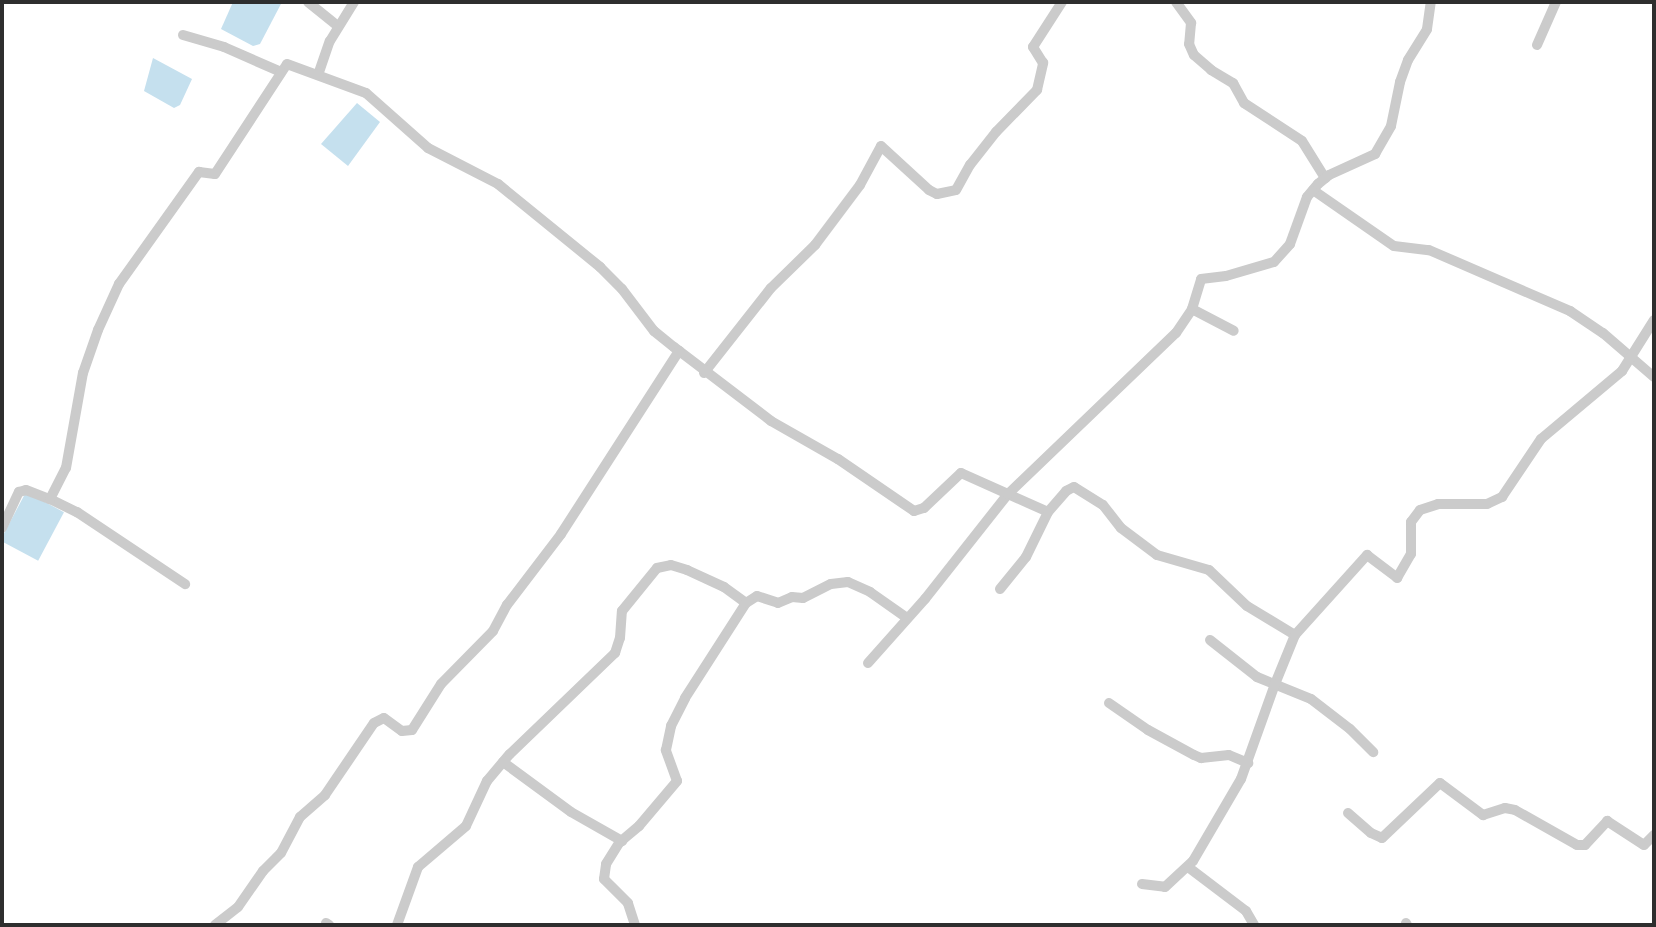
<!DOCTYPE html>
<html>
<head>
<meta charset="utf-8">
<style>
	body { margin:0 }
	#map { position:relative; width:1656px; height:927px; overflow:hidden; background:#fff; font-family:Arial,sans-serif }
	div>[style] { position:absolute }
	.water>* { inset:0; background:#c5e0ee; transform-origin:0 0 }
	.minor>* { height:10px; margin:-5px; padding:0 5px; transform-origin:5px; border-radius:5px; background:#cbcbcb }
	span { translate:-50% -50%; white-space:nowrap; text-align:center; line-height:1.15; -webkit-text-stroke:7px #fff; paint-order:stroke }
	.frame { position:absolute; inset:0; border:4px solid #2e2e2e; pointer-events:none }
</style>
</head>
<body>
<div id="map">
	<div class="water">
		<i style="clip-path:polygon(233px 2px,282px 2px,260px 44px,253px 46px,221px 29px)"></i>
		<i style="clip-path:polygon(153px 58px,192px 79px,180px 105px,174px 108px,144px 91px)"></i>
		<i style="clip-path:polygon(357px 103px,380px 122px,348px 166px,321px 144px)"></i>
		<i style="left:26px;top:492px;width:43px;height:55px;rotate:28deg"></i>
	</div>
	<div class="minor">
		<i style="left:308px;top:2px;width:38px;rotate:39deg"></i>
		<i style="left:1176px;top:2px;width:26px;rotate:54deg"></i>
		<i style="left:1191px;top:23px;width:21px;rotate:95deg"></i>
		<i style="left:1189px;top:44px;width:12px;rotate:66deg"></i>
		<i style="left:1194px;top:55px;width:23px;rotate:41deg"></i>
		<i style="left:1211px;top:70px;width:26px;rotate:31deg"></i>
		<i style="left:1233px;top:83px;width:23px;rotate:61deg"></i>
		<i style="left:1244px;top:103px;width:69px;rotate:33.2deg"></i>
		<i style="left:1302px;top:141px;width:44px;rotate:58.1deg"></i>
		<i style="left:183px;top:35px;width:43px;rotate:16.3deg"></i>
		<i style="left:224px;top:47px;width:62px;rotate:23.7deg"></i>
		<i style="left:1537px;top:45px;width:47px;rotate:-66.2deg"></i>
		<i style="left:318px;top:75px;width:36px;rotate:-71deg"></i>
		<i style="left:330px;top:41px;width:46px;rotate:-58.4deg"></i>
		<i style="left:1313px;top:190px;width:98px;rotate:34.7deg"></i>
		<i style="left:1394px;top:246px;width:35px;rotate:7deg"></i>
		<i style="left:1429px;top:250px;width:154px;rotate:23.4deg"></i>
		<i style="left:1570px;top:311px;width:40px;rotate:34deg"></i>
		<i style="left:1603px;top:333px;width:67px;rotate:40.8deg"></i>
		<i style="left:1192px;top:309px;width:47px;rotate:27.6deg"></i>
		<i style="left:704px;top:373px;width:108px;rotate:-51.8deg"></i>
		<i style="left:771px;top:288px;width:62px;rotate:-44.3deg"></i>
		<i style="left:815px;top:245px;width:75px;rotate:-53.1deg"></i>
		<i style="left:860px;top:185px;width:44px;rotate:-61.7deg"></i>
		<i style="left:881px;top:146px;width:65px;rotate:42.5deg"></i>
		<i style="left:929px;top:190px;width:9px;rotate:27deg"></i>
		<i style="left:937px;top:194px;width:19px;rotate:-12deg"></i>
		<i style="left:956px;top:190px;width:29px;rotate:-61deg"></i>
		<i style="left:970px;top:165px;width:42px;rotate:-51.8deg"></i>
		<i style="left:996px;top:132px;width:59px;rotate:-45.7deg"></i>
		<i style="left:1037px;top:90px;width:28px;rotate:-77deg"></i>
		<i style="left:1043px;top:63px;width:19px;rotate:-122deg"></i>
		<i style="left:1033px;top:47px;width:54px;rotate:-57.2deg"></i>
		<i style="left:50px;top:499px;width:30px;rotate:26deg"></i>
		<i style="left:77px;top:512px;width:130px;rotate:33.7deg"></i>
		<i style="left:2px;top:528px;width:40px;rotate:-65deg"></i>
		<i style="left:19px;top:492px;width:7px;rotate:-16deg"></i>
		<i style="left:26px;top:490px;width:26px;rotate:21deg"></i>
		<i style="left:50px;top:499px;width:35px;rotate:-63deg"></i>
		<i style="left:66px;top:468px;width:97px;rotate:-79.9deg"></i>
		<i style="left:83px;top:373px;width:46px;rotate:-70.8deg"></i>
		<i style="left:98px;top:330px;width:51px;rotate:-65.5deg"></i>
		<i style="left:119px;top:284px;width:138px;rotate:-54.5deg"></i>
		<i style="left:199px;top:172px;width:16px;rotate:7deg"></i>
		<i style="left:215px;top:174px;width:131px;rotate:-56.8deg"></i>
		<i style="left:287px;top:64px;width:84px;rotate:20.2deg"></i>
		<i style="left:366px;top:93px;width:83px;rotate:41.6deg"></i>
		<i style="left:428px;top:148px;width:79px;rotate:27.2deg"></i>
		<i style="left:498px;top:184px;width:132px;rotate:39.1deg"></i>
		<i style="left:600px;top:267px;width:31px;rotate:45deg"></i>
		<i style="left:622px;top:289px;width:53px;rotate:52.7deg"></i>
		<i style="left:654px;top:331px;width:26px;rotate:39deg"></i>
		<i style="left:674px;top:347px;width:122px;rotate:37.3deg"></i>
		<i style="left:771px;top:421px;width:77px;rotate:29.6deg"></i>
		<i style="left:838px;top:459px;width:92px;rotate:34.4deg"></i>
		<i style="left:914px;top:511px;width:10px;rotate:-17deg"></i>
		<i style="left:924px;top:508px;width:51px;rotate:-43.4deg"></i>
		<i style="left:961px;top:473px;width:95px;rotate:24.1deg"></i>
		<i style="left:1000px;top:589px;width:41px;rotate:-50.9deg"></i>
		<i style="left:1026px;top:557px;width:50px;rotate:-63.9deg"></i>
		<i style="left:1048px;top:512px;width:28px;rotate:-49deg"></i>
		<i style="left:1066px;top:491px;width:9px;rotate:-27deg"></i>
		<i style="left:1074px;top:487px;width:34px;rotate:32deg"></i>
		<i style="left:1103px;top:505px;width:29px;rotate:52deg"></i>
		<i style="left:1121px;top:528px;width:45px;rotate:36.9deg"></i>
		<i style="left:1157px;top:555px;width:54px;rotate:16.1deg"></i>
		<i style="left:1209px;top:570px;width:52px;rotate:43.5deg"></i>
		<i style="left:1247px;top:606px;width:56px;rotate:31.1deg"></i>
		<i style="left:1210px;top:640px;width:60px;rotate:38.2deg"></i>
		<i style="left:1257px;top:677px;width:58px;rotate:22.2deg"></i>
		<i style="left:1311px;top:699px;width:49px;rotate:37.6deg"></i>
		<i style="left:1350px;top:729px;width:33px;rotate:45deg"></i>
		<i style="left:868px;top:663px;width:86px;rotate:-48.3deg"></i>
		<i style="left:925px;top:599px;width:134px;rotate:-51.7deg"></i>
		<i style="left:1008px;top:494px;width:233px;rotate:-43.8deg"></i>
		<i style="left:1176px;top:333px;width:29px;rotate:-56deg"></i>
		<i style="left:1192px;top:309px;width:31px;rotate:-73deg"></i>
		<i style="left:1201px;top:279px;width:25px;rotate:-7deg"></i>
		<i style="left:1226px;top:276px;width:50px;rotate:-16.3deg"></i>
		<i style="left:1274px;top:262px;width:24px;rotate:-48deg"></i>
		<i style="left:1290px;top:244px;width:50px;rotate:-70.1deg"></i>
		<i style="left:1307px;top:197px;width:17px;rotate:-50deg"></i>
		<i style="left:1318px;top:184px;width:14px;rotate:-39deg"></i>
		<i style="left:1329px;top:175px;width:51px;rotate:-24.5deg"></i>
		<i style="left:1375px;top:154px;width:32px;rotate:-60deg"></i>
		<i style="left:1391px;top:126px;width:45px;rotate:-78.4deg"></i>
		<i style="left:1400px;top:82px;width:23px;rotate:-70deg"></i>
		<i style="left:1408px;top:60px;width:36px;rotate:-58deg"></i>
		<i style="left:1427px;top:29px;width:27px;rotate:-82deg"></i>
		<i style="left:1275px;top:684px;width:53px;rotate:-67.8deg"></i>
		<i style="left:1295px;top:635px;width:108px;rotate:-48deg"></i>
		<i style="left:1367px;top:555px;width:38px;rotate:37deg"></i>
		<i style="left:1397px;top:578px;width:28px;rotate:-60deg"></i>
		<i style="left:1411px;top:554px;width:32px;rotate:-90deg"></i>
		<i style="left:1411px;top:522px;width:15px;rotate:-53deg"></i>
		<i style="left:1420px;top:510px;width:19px;rotate:-18deg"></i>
		<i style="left:1438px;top:504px;width:49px"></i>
		<i style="left:1487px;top:504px;width:17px;rotate:-25deg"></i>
		<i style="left:1502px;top:497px;width:70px;rotate:-56.1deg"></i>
		<i style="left:1541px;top:439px;width:106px;rotate:-40deg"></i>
		<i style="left:1622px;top:371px;width:60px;rotate:-57.9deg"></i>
		<i style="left:1109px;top:703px;width:47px;rotate:34.7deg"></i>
		<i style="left:1148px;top:730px;width:52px;rotate:28.5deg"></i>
		<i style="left:1194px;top:755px;width:8px;rotate:23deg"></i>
		<i style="left:1201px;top:758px;width:28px;rotate:-6deg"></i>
		<i style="left:1229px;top:755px;width:21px;rotate:23deg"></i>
		<i style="left:503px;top:762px;width:84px;rotate:36.3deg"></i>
		<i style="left:571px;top:812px;width:59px;rotate:29.6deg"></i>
		<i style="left:1348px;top:813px;width:30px;rotate:41deg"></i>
		<i style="left:1371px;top:833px;width:12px;rotate:24deg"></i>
		<i style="left:1382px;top:838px;width:80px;rotate:-43.5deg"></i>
		<i style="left:1440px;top:783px;width:54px;rotate:36.7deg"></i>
		<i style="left:1483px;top:815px;width:23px;rotate:-18deg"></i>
		<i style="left:1505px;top:808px;width:10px;rotate:11deg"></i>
		<i style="left:1515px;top:810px;width:71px;rotate:29.4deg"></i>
		<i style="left:1577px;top:845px;width:8px"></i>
		<i style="left:1585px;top:845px;width:33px;rotate:-47deg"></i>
		<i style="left:1607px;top:821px;width:44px;rotate:33deg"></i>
		<i style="left:1644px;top:845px;width:14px;rotate:-45deg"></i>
		<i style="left:1188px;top:867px;width:73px;rotate:37.2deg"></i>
		<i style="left:1246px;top:911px;width:16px;rotate:60deg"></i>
		<i style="left:1142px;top:884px;width:23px;rotate:7deg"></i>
		<i style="left:1165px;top:887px;width:38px;rotate:-43deg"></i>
		<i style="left:1193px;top:861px;width:95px;rotate:-59.7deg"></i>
		<i style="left:1241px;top:779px;width:101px;rotate:-70.3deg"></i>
		<i style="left:326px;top:923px;width:4px;rotate:34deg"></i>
		<i style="left:1406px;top:923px;width:2px;rotate:63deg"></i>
		<i style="left:215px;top:925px;width:29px;rotate:-38deg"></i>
		<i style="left:238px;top:907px;width:44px;rotate:-55.2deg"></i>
		<i style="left:263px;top:871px;width:25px;rotate:-45deg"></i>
		<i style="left:281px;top:853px;width:41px;rotate:-62.2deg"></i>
		<i style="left:300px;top:817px;width:33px;rotate:-41deg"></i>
		<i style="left:325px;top:795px;width:87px;rotate:-55.8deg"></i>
		<i style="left:374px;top:723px;width:11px;rotate:-27deg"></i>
		<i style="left:384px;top:718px;width:22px;rotate:36deg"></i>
		<i style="left:402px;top:731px;width:10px;rotate:-6deg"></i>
		<i style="left:412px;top:730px;width:54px;rotate:-57.8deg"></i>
		<i style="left:441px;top:684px;width:74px;rotate:-45.5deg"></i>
		<i style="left:493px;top:631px;width:30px;rotate:-62deg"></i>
		<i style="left:507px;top:605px;width:89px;rotate:-52.7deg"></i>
		<i style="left:561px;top:534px;width:218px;rotate:-57.2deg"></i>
		<i style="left:397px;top:925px;width:62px;rotate:-70.1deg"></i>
		<i style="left:418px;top:867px;width:63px;rotate:-40.5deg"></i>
		<i style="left:466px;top:826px;width:50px;rotate:-65deg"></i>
		<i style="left:487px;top:781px;width:35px;rotate:-50deg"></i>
		<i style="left:510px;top:754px;width:146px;rotate:-43.9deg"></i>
		<i style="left:615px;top:653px;width:16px;rotate:-72deg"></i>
		<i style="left:620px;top:638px;width:27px;rotate:-86deg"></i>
		<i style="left:622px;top:611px;width:55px;rotate:-50.9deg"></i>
		<i style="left:657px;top:568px;width:14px;rotate:-12deg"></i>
		<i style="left:671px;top:565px;width:17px;rotate:17deg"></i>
		<i style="left:687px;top:570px;width:41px;rotate:24.7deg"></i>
		<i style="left:724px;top:587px;width:27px;rotate:36deg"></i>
		<i style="left:635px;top:925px;width:23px;rotate:-108deg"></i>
		<i style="left:628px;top:903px;width:34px;rotate:-135deg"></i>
		<i style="left:604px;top:879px;width:15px;rotate:-82deg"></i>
		<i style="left:606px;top:864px;width:26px;rotate:-58deg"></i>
		<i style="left:620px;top:842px;width:25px;rotate:-40deg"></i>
		<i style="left:639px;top:826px;width:59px;rotate:-49.8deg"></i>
		<i style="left:677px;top:781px;width:33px;rotate:-110deg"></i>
		<i style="left:666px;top:750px;width:25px;rotate:-78deg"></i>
		<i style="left:671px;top:726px;width:31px;rotate:-63deg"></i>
		<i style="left:685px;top:698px;width:113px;rotate:-57.3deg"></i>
		<i style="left:746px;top:603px;width:13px;rotate:-32deg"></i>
		<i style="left:757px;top:596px;width:22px;rotate:18deg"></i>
		<i style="left:778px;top:603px;width:15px;rotate:-23deg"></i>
		<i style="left:792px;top:597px;width:11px;rotate:5deg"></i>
		<i style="left:803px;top:598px;width:31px;rotate:-27deg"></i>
		<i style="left:831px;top:584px;width:17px;rotate:-7deg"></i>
		<i style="left:848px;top:582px;width:24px;rotate:24deg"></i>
		<i style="left:870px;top:592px;width:45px;rotate:35.1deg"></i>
	</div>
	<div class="frame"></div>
</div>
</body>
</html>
